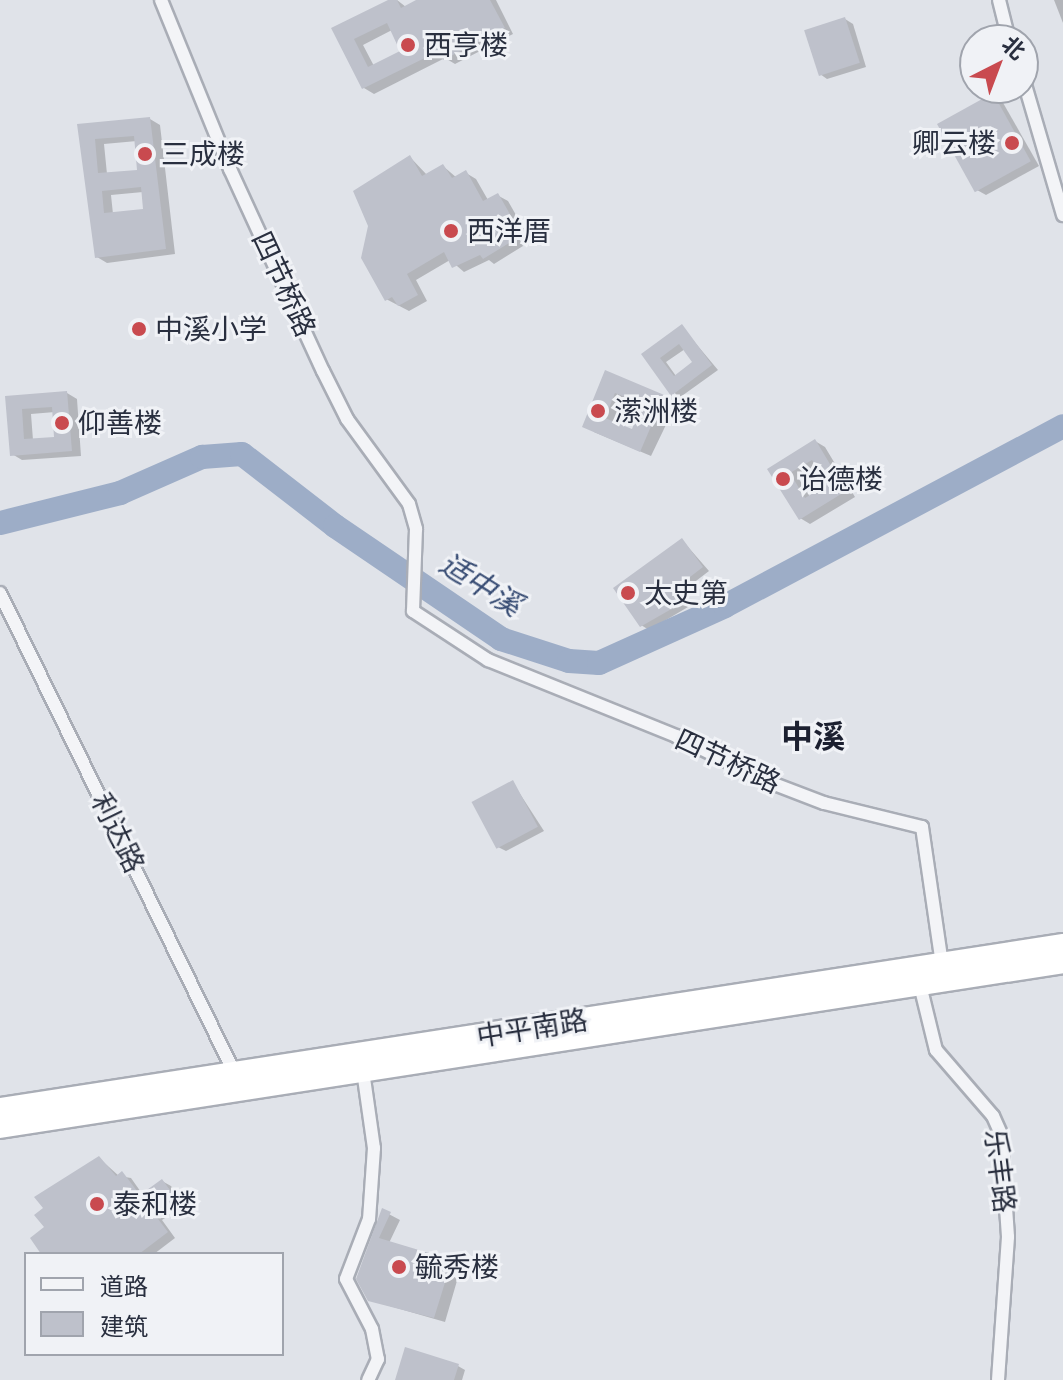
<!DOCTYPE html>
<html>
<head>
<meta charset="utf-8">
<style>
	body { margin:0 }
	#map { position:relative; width:1063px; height:1380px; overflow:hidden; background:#e0e3e9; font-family:"PT Sans Narrow","Noto Sans SC",sans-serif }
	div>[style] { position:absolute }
	.shadow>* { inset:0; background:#0003 }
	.river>* { height:24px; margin:-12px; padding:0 12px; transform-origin:12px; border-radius:12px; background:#9dadc7 }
	.building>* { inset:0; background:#bec1cb; transform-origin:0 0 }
	.roads { filter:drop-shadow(2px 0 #a9adb6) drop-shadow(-2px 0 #a9adb6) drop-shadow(0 2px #a9adb6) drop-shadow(0 -2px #a9adb6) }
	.street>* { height:12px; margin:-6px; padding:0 6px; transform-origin:6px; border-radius:6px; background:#f3f4f7 }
	.highway>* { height:22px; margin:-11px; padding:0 11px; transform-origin:11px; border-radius:11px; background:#fff }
	.dots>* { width:22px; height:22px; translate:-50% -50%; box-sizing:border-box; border:4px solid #f0f2f6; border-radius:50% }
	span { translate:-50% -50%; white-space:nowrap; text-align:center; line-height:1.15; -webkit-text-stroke:6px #f0f2f6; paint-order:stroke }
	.poi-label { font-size:28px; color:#292f3f }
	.left { translate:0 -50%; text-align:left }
	.right { translate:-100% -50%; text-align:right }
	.street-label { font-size:28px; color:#292f3f }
	.water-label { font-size:30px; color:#354a72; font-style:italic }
	.quarter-label { font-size:32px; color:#1c2030; font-weight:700 }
	.legend { position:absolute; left:24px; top:1252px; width:260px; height:104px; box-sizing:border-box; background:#f0f2f6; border:2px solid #a0a4ad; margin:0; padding:10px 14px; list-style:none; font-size:24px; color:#292f3f }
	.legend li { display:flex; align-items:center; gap:16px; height:40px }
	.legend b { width:40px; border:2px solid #a0a4ad }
	.north { position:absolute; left:959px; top:24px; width:80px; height:80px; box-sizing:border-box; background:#f0f2f6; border:2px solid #a0a4ad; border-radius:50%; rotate:42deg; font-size:22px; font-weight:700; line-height:32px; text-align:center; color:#292f3f }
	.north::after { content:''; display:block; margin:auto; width:28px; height:36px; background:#c94a4f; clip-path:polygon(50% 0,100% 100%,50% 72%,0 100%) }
</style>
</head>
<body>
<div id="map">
	<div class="shadow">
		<i style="clip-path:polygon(evenodd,397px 0,406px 7px,420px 0,496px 0,513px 34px,455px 64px,445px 58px,374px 94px,364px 88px,334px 29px,397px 0,392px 30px,403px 51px,374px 66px,363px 45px,392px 30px)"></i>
		<i style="clip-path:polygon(1054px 0,1063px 0,1063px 23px)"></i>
		<i style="clip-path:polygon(845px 19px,853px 24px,866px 67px,827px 79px,820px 74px)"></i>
		<i style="clip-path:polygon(993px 96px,1002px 101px,1039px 166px,986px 195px,977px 190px)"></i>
		<i style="clip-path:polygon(evenodd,150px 119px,160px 125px,175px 254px,107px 263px,97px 257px,80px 126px,150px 119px,137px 141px,139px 172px,107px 174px,104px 144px,137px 141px,150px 119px,143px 192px,145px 211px,113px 214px,111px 195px,143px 192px)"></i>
		<i style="clip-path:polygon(410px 157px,427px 175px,443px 166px,457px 178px,466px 173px,476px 179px,488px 200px,497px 195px,508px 201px,524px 229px,516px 233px,523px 246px,494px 264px,489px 260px,464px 272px,450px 260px,416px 280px,427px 301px,409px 311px,386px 299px,370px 225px,355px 191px)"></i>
		<i style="clip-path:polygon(evenodd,682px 327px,718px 370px,679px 398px,644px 355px,682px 327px,685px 349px,695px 362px,676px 376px,666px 362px,685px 349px)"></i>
		<i style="clip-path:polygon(evenodd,606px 373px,676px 404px,651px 456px,594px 432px,606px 373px,626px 397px,644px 405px,633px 432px,614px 424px,626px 397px)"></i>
		<i style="clip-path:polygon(evenodd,67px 393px,77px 399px,81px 456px,22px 460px,12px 454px,7px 397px,67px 393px,55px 412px,56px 439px,33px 440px,31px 414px,55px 412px)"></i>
		<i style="clip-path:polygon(evenodd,815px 441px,825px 447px,855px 497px,810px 524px,800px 518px,770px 469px,815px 441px,818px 467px,830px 485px,810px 497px,799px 479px,818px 467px)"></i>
		<i style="clip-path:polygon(682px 540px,709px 571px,679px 594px,688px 607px,649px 630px,641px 625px)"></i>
		<i style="clip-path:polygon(513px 783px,544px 831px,506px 851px,498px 847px)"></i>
		<i style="clip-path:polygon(99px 1158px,119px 1176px,131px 1178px,143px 1195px,162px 1181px,171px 1186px,185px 1205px,162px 1220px,175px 1238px,154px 1254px,44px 1254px,46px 1228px)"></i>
		<i style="clip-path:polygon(383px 1211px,400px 1220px,389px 1243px,461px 1267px,445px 1322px,369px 1300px,358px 1279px)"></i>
		<i style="clip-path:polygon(458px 1366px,465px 1370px,462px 1380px,397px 1380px)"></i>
	</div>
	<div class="river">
		<i style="left:0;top:523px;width:124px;rotate:-14deg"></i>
		<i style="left:120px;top:493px;width:90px;rotate:-23.7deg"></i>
		<i style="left:202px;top:457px;width:40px;rotate:-4.3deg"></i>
		<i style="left:242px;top:454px;width:118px;rotate:37.7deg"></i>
		<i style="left:335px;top:526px;width:201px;rotate:34.2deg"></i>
		<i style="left:501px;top:639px;width:71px;rotate:17.9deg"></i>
		<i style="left:569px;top:661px;width:30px;rotate:4deg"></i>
		<i style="left:599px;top:663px;width:138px;rotate:-24.3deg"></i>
		<i style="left:725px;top:606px;width:383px;rotate:-28deg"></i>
	</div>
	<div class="building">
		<i style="clip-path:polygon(evenodd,388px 0,397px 0,401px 8px,416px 0,490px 0,505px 28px,443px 60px,439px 51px,362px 89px,331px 28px,388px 0,387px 23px,400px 51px,368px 67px,354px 39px,387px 23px)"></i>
		<i style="left:845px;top:17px;width:48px;height:43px;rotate:72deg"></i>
		<i style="left:993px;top:93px;width:78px;height:64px;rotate:61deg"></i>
		<i style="clip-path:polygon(evenodd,150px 117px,166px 249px,95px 258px,77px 124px,150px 117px,134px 136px,137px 170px,98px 173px,95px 139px,134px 136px,150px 117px,141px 187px,143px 209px,104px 213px,102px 191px,141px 187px)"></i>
		<i style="clip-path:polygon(410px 155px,422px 176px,443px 164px,452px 178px,466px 170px,483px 201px,498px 193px,515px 223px,507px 227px,514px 240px,483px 259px,480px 255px,452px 268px,444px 252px,407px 274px,418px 295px,398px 306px,392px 297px,385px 301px,361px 258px,368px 226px,353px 191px)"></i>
		<i style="clip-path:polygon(evenodd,682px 324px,712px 365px,671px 396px,641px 354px,682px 324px,679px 344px,692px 362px,674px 376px,660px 358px,679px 344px)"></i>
		<i style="clip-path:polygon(evenodd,605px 370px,669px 397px,661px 403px,640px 452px,582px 427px,605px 370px,615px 393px,642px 404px,632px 429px,605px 418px,615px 393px)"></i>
		<i style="clip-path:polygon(evenodd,67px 391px,72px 451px,10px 456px,5px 396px,67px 391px,52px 407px,54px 437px,24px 439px,22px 409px,52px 407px)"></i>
		<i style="clip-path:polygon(evenodd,815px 439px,846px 491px,799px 520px,767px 469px,815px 439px,812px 460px,827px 485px,805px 498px,790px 473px,812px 460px)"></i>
		<i style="clip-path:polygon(682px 538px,703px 567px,673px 590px,682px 603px,640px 627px,613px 588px)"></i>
		<i style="left:513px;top:780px;width:53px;height:47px;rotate:62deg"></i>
		<i style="clip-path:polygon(99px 1156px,116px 1176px,122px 1171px,140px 1195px,162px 1179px,177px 1200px,155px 1215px,168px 1232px,139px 1254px,41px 1254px,30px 1238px,44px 1227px,34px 1215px,43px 1208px,34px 1197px)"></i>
		<i style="clip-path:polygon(382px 1208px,391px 1212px,379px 1238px,452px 1260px,434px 1318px,368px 1301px,356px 1279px)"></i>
		<i style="clip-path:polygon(405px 1347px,459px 1364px,454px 1380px,395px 1380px)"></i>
	</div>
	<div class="roads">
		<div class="street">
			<i style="left:161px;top:0;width:183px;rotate:67.8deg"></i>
			<i style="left:230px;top:169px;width:222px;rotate:65.3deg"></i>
			<i style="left:323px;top:371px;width:54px;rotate:63.4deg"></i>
			<i style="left:347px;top:419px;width:105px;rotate:53.9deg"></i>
			<i style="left:409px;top:504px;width:26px;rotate:74deg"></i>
			<i style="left:416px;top:529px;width:82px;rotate:92.1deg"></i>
			<i style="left:413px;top:611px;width:90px;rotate:33.2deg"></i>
			<i style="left:488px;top:660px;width:203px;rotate:22deg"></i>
			<i style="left:676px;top:736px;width:104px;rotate:26.3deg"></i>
			<i style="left:769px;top:782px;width:59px;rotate:20.9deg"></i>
			<i style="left:824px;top:803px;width:101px;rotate:13.8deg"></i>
			<i style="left:922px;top:827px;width:138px;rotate:81.7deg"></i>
			<i style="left:999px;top:0;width:41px;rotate:76deg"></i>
			<i style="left:1023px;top:78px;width:143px;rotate:73.7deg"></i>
			<i style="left:0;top:593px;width:535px;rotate:63.96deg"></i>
			<i style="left:920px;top:985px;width:67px;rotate:76.2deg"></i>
			<i style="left:936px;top:1050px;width:87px;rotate:49.2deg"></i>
			<i style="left:993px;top:1116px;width:20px;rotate:66deg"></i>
			<i style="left:1001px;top:1134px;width:103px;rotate:86.1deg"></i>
			<i style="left:1008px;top:1237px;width:143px;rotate:94deg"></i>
			<i style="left:363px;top:1071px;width:78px;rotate:81.9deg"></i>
			<i style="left:374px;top:1148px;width:71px;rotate:94deg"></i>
			<i style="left:369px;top:1219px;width:64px;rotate:111deg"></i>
			<i style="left:346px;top:1279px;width:56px;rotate:62.5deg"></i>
			<i style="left:372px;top:1329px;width:31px;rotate:79deg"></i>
			<i style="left:378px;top:1359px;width:23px;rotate:115deg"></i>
		</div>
		<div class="highway">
			<i style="left:0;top:1109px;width:1076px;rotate:-8.77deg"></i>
			<i style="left:0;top:1127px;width:1076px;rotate:-8.82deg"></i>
		</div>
	</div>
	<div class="dots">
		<i style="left:408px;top:45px;background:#c94a4f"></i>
		<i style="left:1012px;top:143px;background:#c94a4f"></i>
		<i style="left:145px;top:154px;background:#c94a4f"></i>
		<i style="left:451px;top:231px;background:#c94a4f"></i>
		<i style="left:139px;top:329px;background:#c94a4f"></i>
		<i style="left:598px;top:411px;background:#c94a4f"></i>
		<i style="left:62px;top:423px;background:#c94a4f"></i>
		<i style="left:783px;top:479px;background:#c94a4f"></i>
		<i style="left:628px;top:593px;background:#c94a4f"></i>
		<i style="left:97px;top:1204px;background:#c94a4f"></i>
		<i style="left:399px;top:1267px;background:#c94a4f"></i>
	</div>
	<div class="poi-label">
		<span class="left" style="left:424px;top:45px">西亨楼</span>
		<span class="right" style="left:996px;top:143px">卿云楼</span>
		<span class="left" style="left:161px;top:154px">三成楼</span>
		<span class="left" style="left:467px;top:231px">西洋厝</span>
		<span class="left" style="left:155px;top:329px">中溪小学</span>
		<span class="left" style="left:614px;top:411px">潆洲楼</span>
		<span class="left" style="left:78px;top:423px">仰善楼</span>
		<span class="left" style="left:799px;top:479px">诒德楼</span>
		<span class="left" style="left:644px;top:593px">太史第</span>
		<span class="left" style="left:113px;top:1204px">泰和楼</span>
		<span class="left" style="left:415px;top:1267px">毓秀楼</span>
	</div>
	<div class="street-label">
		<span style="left:284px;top:284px;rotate:65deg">四节桥路</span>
		<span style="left:728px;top:761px;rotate:25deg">四节桥路</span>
		<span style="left:118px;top:833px;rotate:64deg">利达路</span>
		<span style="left:532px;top:1028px;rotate:-9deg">中平南路</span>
		<span style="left:1000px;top:1171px;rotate:83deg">乐丰路</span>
	</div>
	<div class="water-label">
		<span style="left:481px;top:584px;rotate:32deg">适中溪</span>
	</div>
	<div class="quarter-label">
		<span style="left:813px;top:736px">中溪</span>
	</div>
	<ul class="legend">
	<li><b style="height:10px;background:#f3f4f7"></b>道路</li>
	<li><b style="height:22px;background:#bec1cb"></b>建筑</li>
	</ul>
	<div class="north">北</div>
</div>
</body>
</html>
